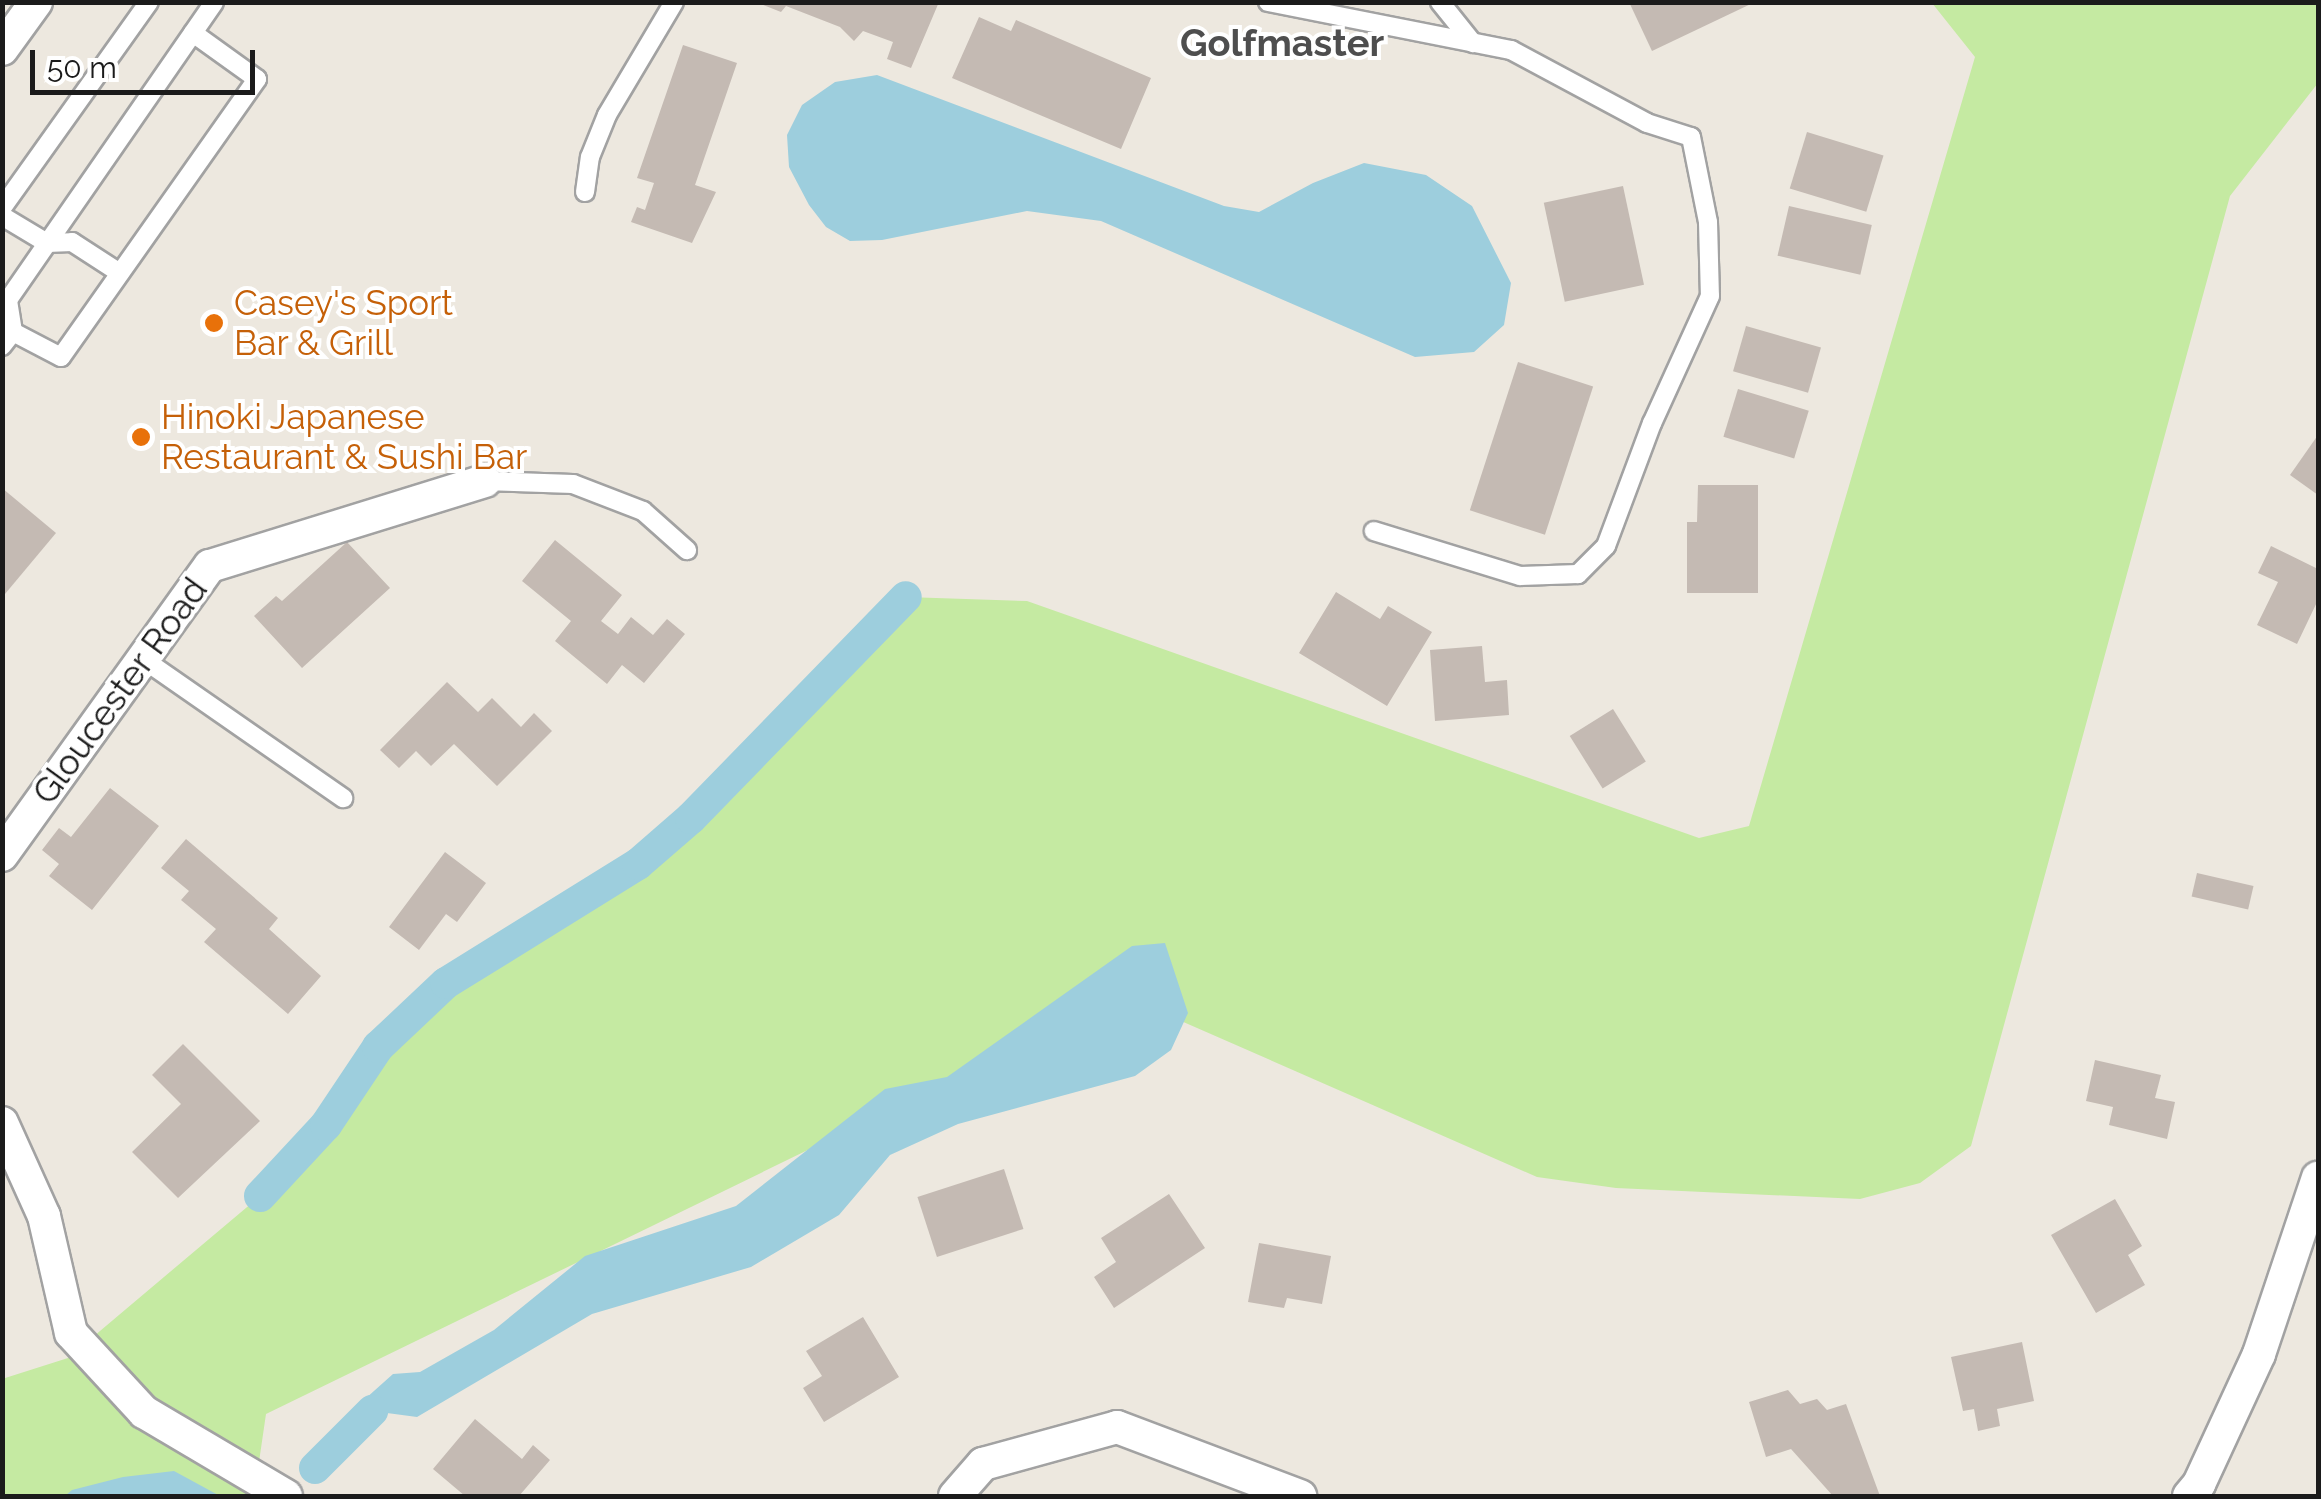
<!DOCTYPE html>
<html>
<head>
<meta charset="utf-8">
<style>
	body { margin:0 }
	#map { position:relative; width:2321px; height:1499px; overflow:hidden; background:#ede8df; font-family:Raleway,sans-serif }
	div>[style] { position:absolute }
	.grass>* { inset:0; background:#c5eaa2 }
	.water>* { inset:0; background:#9dcedd }
	.canal>* { height:32px; margin:-16px; padding:0 16px; transform-origin:16px; border-radius:16px; background:#9dcedd }
	.building>* { inset:0; background:#c4bab3; transform-origin:0 0 }
	.roads { filter:drop-shadow(2px 0 #a2a2a2) drop-shadow(-2px 0 #a2a2a2) drop-shadow(0 2px #a2a2a2) drop-shadow(0 -2px #a2a2a2) }
	.service>* { height:18px; margin:-9px; padding:0 9px; transform-origin:9px; border-radius:9px; background:#fff }
	.minor>* { height:32px; margin:-16px; padding:0 16px; transform-origin:16px; border-radius:16px; background:#fff }
	.dots>* { width:28px; height:28px; translate:-50% -50%; box-sizing:border-box; border:5px solid #fff; border-radius:50% }
	span { translate:-50% -50%; white-space:nowrap; text-align:center; line-height:1.15; -webkit-text-stroke:8px #fff; paint-order:stroke }
	.food-label { font-size:35px; color:#c56008 }
	.left { translate:0 -50%; text-align:left }
	.street-label { font-size:35px; color:#1b1b1b }
	.neighbourhood-label { font-size:38px; color:#4e4e4e; font-weight:700 }
	.frame { position:absolute; inset:0; border:5px solid #1b1b1b; pointer-events:none }
	.scale { position:absolute; left:30px; top:50px; width:225px; height:45px; box-sizing:border-box; border:5px solid #1b1b1b; border-top:0; padding-left:12px; font-size:30px; line-height:35px; white-space:nowrap; color:#1b1b1b; -webkit-text-stroke:8px #fff; paint-order:stroke }
</style>
</head>
<body>
<div id="map">
	<div class="grass">
		<i style="clip-path:polygon(1932px 3px,2318px 3px,2318px 83px,2230px 196px,1971px 1146px,1920px 1183px,1860px 1199px,1616px 1188px,1537px 1177px,1124px 996px,266px 1414px,254px 1496px,3px 1496px,2px 1379px,68px 1358px,260px 1196px,326px 1125px,378px 1047px,446px 983px,638px 864px,691px 818px,906px 597px,1027px 601px,1699px 838px,1749px 826px,1975px 57px)"></i>
	</div>
	<div class="water">
		<i style="clip-path:polygon(877px 75px,1224px 206px,1259px 212px,1313px 183px,1364px 163px,1426px 175px,1472px 206px,1511px 283px,1504px 325px,1474px 352px,1415px 357px,1101px 221px,1027px 211px,882px 240px,850px 241px,826px 227px,809px 205px,789px 167px,787px 135px,802px 105px,835px 82px)"></i>
		<i style="clip-path:polygon(1165px 943px,1188px 1013px,1171px 1050px,1135px 1076px,958px 1124px,890px 1155px,839px 1215px,751px 1267px,592px 1314px,417px 1417px,372px 1411px,365px 1399px,393px 1374px,420px 1372px,494px 1330px,585px 1256px,736px 1206px,885px 1089px,947px 1077px,1132px 946px)"></i>
		<i style="clip-path:polygon(174px 1471px,220px 1496px,65px 1496px,72px 1490px,123px 1477px)"></i>
	</div>
	<div class="canal">
		<i style="left:260px;top:1196px;width:97px;rotate:-47.1deg"></i>
		<i style="left:326px;top:1125px;width:94px;rotate:-56.3deg"></i>
		<i style="left:378px;top:1047px;width:93px;rotate:-43.3deg"></i>
		<i style="left:446px;top:983px;width:226px;rotate:-31.8deg"></i>
		<i style="left:638px;top:864px;width:70px;rotate:-41deg"></i>
		<i style="left:691px;top:818px;width:308px;rotate:-45.8deg"></i>
		<i style="left:315px;top:1468px;width:81px;rotate:-45deg"></i>
	</div>
	<div class="building">
		<i style="clip-path:polygon(756px 2px,939px 2px,911px 68px,887px 59px,893px 42px,863px 31px,854px 41px,840px 27px,786px 6px,781px 12px)"></i>
		<i style="clip-path:polygon(1629px 2px,1755px 2px,1652px 51px)"></i>
		<i style="clip-path:polygon(979px 17px,1011px 31px,1016px 20px,1151px 78px,1121px 149px,952px 78px)"></i>
		<i style="clip-path:polygon(683px 45px,737px 63px,695px 185px,716px 192px,692px 243px,631px 222px,637px 207px,645px 210px,654px 183px,637px 178px)"></i>
		<i style="left:1807px;top:132px;width:80px;height:59px;rotate:17deg"></i>
		<i style="left:1623px;top:186px;width:101px;height:81px;rotate:78deg"></i>
		<i style="left:1789px;top:206px;width:85px;height:51px;rotate:13deg"></i>
		<i style="left:1746px;top:326px;width:78px;height:47px;rotate:16deg"></i>
		<i style="left:1518px;top:362px;width:79px;height:156px;rotate:18deg"></i>
		<i style="left:1738px;top:389px;width:74px;height:50px;rotate:17deg"></i>
		<i style="clip-path:polygon(2318px 435px,2318px 495px,2290px 475px)"></i>
		<i style="clip-path:polygon(1698px 485px,1758px 485px,1758px 593px,1687px 593px,1687px 522px,1697px 522px)"></i>
		<i style="clip-path:polygon(2px 488px,56px 533px,5px 594px,2px 593px)"></i>
		<i style="clip-path:polygon(555px 540px,622px 595px,601px 621px,618px 634px,631px 617px,653px 635px,667px 619px,685px 634px,644px 683px,622px 665px,607px 684px,555px 641px,571px 621px,522px 581px)"></i>
		<i style="clip-path:polygon(347px 542px,390px 588px,302px 668px,254px 616px,276px 596px,282px 601px)"></i>
		<i style="clip-path:polygon(2271px 546px,2318px 569px,2318px 600px,2297px 644px,2257px 625px,2278px 582px,2258px 573px)"></i>
		<i style="clip-path:polygon(1336px 592px,1380px 619px,1388px 606px,1432px 632px,1387px 706px,1299px 653px)"></i>
		<i style="clip-path:polygon(1482px 646px,1485px 682px,1507px 680px,1509px 715px,1435px 721px,1430px 650px)"></i>
		<i style="clip-path:polygon(447px 682px,478px 712px,492px 698px,521px 727px,534px 713px,552px 731px,497px 786px,454px 744px,431px 766px,416px 751px,399px 768px,380px 750px)"></i>
		<i style="left:1613px;top:709px;width:62px;height:51px;rotate:58deg"></i>
		<i style="clip-path:polygon(110px 788px,159px 826px,92px 910px,49px 876px,59px 864px,42px 850px,59px 828px,71px 837px)"></i>
		<i style="clip-path:polygon(186px 839px,278px 918px,269px 929px,321px 976px,288px 1014px,204px 942px,216px 929px,181px 900px,189px 891px,161px 868px)"></i>
		<i style="clip-path:polygon(445px 852px,486px 883px,457px 922px,446px 914px,419px 950px,389px 927px)"></i>
		<i style="left:2197px;top:873px;width:58px;height:24px;rotate:13deg"></i>
		<i style="clip-path:polygon(183px 1044px,260px 1121px,178px 1198px,132px 1152px,181px 1104px,152px 1075px)"></i>
		<i style="clip-path:polygon(2095px 1060px,2161px 1075px,2155px 1098px,2175px 1102px,2167px 1139px,2109px 1125px,2113px 1107px,2086px 1101px)"></i>
		<i style="left:1004px;top:1169px;width:63px;height:91px;rotate:72deg"></i>
		<i style="clip-path:polygon(1169px 1194px,1205px 1248px,1114px 1308px,1094px 1277px,1116px 1262px,1101px 1238px)"></i>
		<i style="clip-path:polygon(2115px 1199px,2142px 1246px,2128px 1255px,2145px 1285px,2096px 1313px,2051px 1235px)"></i>
		<i style="clip-path:polygon(1259px 1243px,1331px 1256px,1322px 1304px,1287px 1298px,1284px 1308px,1248px 1302px)"></i>
		<i style="clip-path:polygon(863px 1317px,899px 1377px,824px 1422px,803px 1388px,822px 1376px,806px 1351px)"></i>
		<i style="clip-path:polygon(2022px 1342px,2034px 1401px,1997px 1409px,2000px 1426px,1978px 1431px,1974px 1409px,1963px 1411px,1951px 1357px)"></i>
		<i style="clip-path:polygon(1788px 1390px,1800px 1404px,1817px 1399px,1827px 1410px,1846px 1404px,1880px 1496px,1833px 1496px,1791px 1449px,1766px 1457px,1749px 1402px)"></i>
		<i style="clip-path:polygon(475px 1419px,522px 1459px,533px 1445px,550px 1460px,519px 1496px,465px 1496px,433px 1469px)"></i>
	</div>
	<div class="roads">
		<div class="service">
			<i style="left:1268px;top:2px;width:248px;rotate:11.2deg"></i>
			<i style="left:1511px;top:50px;width:154px;rotate:28.2deg"></i>
			<i style="left:1647px;top:123px;width:46px;rotate:17.7deg"></i>
			<i style="left:1691px;top:137px;width:87px;rotate:78.7deg"></i>
			<i style="left:1708px;top:222px;width:74px;rotate:88.5deg"></i>
			<i style="left:1710px;top:296px;width:140px;rotate:114.5deg"></i>
			<i style="left:1652px;top:423px;width:131px;rotate:110.5deg"></i>
			<i style="left:1606px;top:546px;width:40px;rotate:135deg"></i>
			<i style="left:1578px;top:574px;width:58px;rotate:178deg"></i>
			<i style="left:1520px;top:576px;width:153px;rotate:-162.9deg"></i>
			<i style="left:1440px;top:2px;width:53px;rotate:51.2deg"></i>
			<i style="left:585px;top:192px;width:35px;rotate:-82deg"></i>
			<i style="left:590px;top:157px;width:45px;rotate:-68deg"></i>
			<i style="left:607px;top:115px;width:131px;rotate:-59.3deg"></i>
			<i style="left:2px;top:208px;width:253px;rotate:-54.5deg"></i>
			<i style="left:2px;top:216px;width:52px;rotate:31deg"></i>
			<i style="left:47px;top:243px;width:25px;rotate:-2deg"></i>
			<i style="left:72px;top:242px;width:57px;rotate:32.9deg"></i>
			<i style="left:13px;top:332px;width:54px;rotate:27.5deg"></i>
			<i style="left:61px;top:357px;width:340px;rotate:-54.8deg"></i>
			<i style="left:257px;top:79px;width:79px;rotate:-144.3deg"></i>
			<i style="left:2px;top:346px;width:18px;rotate:-52deg"></i>
			<i style="left:13px;top:332px;width:32px;rotate:-99deg"></i>
			<i style="left:8px;top:300px;width:362px;rotate:-55.3deg"></i>
			<i style="left:485px;top:481px;width:88px;rotate:2deg"></i>
			<i style="left:573px;top:484px;width:75px;rotate:21.1deg"></i>
			<i style="left:643px;top:511px;width:59px;rotate:41.6deg"></i>
			<i style="left:143px;top:659px;width:244px;rotate:34.8deg"></i>
		</div>
		<div class="minor">
			<i style="left:2px;top:49px;width:58px;rotate:-54.1deg"></i>
			<i style="left:2px;top:855px;width:356px;rotate:-54.3deg"></i>
			<i style="left:210px;top:566px;width:288px;rotate:-17.2deg"></i>
			<i style="left:2px;top:1123px;width:102px;rotate:65.7deg"></i>
			<i style="left:44px;top:1216px;width:120px;rotate:77deg"></i>
			<i style="left:71px;top:1333px;width:108px;rotate:47.3deg"></i>
			<i style="left:144px;top:1412px;width:165px;rotate:30.6deg"></i>
			<i style="left:955px;top:1496px;width:43px;rotate:-48.8deg"></i>
			<i style="left:983px;top:1464px;width:139px;rotate:-15.4deg"></i>
			<i style="left:1117px;top:1427px;width:196px;rotate:20.7deg"></i>
			<i style="left:2189px;top:1496px;width:16px;rotate:-50deg"></i>
			<i style="left:2199px;top:1484px;width:143px;rotate:-65.2deg"></i>
			<i style="left:2259px;top:1354px;width:186px;rotate:-71.5deg"></i>
		</div>
	</div>
	<div class="dots">
		<i style="left:214px;top:323px;background:#e8710a"></i>
		<i style="left:141px;top:437px;background:#e8710a"></i>
	</div>
	<div class="food-label">
		<span class="left" style="left:234px;top:323px">Casey's Sport<br>Bar &amp; Grill</span>
		<span class="left" style="left:161px;top:437px">Hinoki Japanese<br>Restaurant &amp; Sushi Bar</span>
	</div>
	<div class="street-label">
		<span style="left:120px;top:691px;rotate:-54deg">Gloucester Road</span>
	</div>
	<div class="neighbourhood-label">
		<span style="left:1282px;top:43px">Golfmaster</span>
	</div>
	<div class="frame"></div>
	<div class="scale">50 m</div>
</div>
</body>
</html>
